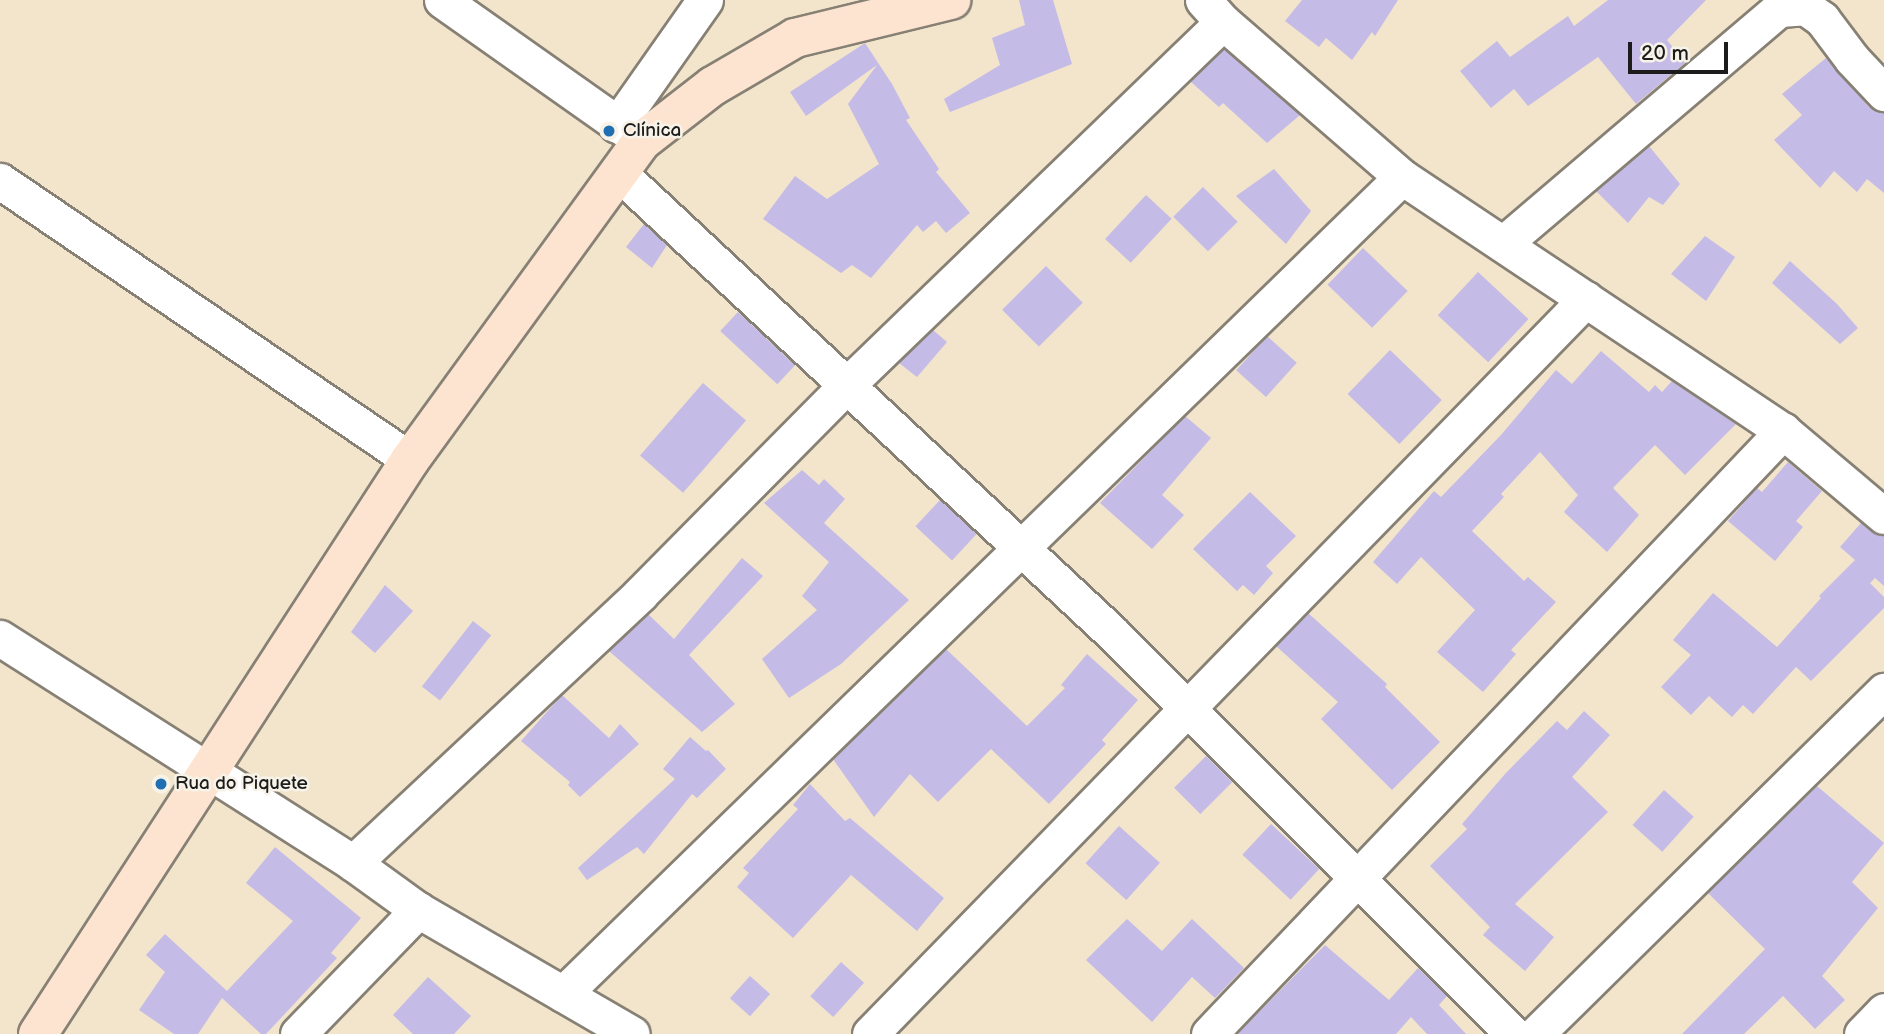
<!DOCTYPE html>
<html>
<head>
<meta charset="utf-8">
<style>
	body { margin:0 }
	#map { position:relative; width:1884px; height:1034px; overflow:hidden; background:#f2e5cc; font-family:"Balsamiq Sans",sans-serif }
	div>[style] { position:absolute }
	.building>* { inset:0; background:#c4bbe7; transform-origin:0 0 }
	.roads { filter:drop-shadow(2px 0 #878074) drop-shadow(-2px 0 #878074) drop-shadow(0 2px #878074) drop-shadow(0 -2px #878074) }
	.street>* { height:35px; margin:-17.5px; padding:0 17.5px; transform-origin:17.5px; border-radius:17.5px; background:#fff }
	.secondary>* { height:38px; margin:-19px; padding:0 19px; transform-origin:19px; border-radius:19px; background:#fde4d0 }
	.dots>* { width:19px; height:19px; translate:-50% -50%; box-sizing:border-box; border:4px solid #f7f3e8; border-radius:50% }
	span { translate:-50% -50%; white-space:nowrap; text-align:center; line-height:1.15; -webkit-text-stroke:5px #f7f3e8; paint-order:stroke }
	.poi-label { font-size:19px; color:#1c1c1c }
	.left { translate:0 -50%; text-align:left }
	.scale { position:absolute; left:1628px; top:42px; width:100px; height:32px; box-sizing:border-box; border:4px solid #1c1c1c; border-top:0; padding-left:9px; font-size:21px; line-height:24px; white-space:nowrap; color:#1c1c1c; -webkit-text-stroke:5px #f7f3e8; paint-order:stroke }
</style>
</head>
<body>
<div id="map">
	<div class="building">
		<i style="clip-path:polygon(1019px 0,1053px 0,1072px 64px,950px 112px,944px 99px,1000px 65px,992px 38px,1025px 25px)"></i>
		<i style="clip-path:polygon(1302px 0,1398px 0,1375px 36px,1372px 32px,1352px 60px,1326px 38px,1319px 47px,1285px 21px)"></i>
		<i style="clip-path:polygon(1608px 0,1706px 0,1667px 40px,1685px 63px,1636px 104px,1598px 57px,1528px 106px,1514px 89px,1491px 108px,1460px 71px,1497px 41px,1510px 57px,1568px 16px,1574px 26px)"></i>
		<i style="clip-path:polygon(865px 43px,892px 84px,910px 118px,906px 120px,939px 169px,936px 172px,970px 213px,946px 233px,936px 221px,923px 232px,917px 225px,871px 278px,852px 265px,841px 273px,763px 219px,795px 176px,827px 199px,879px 164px,848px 104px,877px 65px,806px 116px,790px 92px)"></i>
		<i style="clip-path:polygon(1224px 49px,1300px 115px,1267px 143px,1223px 103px,1219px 107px,1190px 81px)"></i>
		<i style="clip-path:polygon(1826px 58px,1869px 107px,1884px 113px,1884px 193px,1867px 179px,1857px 192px,1834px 171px,1820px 188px,1774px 140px,1802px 115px,1782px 94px)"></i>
		<i style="clip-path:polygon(1649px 146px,1680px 184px,1663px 205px,1649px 197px,1628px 223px,1596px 191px)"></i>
		<i style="clip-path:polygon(1274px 169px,1311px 211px,1286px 244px,1236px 196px)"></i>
		<i style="left:1203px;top:187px;width:49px;height:42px;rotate:45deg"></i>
		<i style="left:1146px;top:195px;width:35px;height:60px;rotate:43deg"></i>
		<i style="clip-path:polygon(644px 224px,667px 245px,652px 268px,626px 247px)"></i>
		<i style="clip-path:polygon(1705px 236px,1735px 257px,1706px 301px,1671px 274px)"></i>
		<i style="left:1363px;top:248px;width:62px;height:51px;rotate:44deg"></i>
		<i style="clip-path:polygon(1790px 261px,1837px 304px,1858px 328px,1840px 344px,1772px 283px)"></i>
		<i style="left:1046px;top:266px;width:52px;height:62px;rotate:45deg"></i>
		<i style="left:1478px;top:272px;width:69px;height:59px;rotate:43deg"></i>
		<i style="left:738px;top:312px;width:78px;height:26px;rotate:43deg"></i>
		<i style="clip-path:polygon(933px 330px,947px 342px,917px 377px,899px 363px)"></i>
		<i style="left:1267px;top:336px;width:40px;height:46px;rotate:42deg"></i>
		<i style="left:1390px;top:350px;width:72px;height:61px;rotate:44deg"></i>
		<i style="clip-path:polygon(1601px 351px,1649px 392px,1655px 385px,1662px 392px,1672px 381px,1736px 424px,1685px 475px,1655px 445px,1613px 488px,1639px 515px,1607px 552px,1564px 512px,1578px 495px,1540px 452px,1501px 494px,1504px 497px,1472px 531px,1524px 581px,1528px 577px,1556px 602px,1511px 650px,1516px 654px,1483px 692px,1437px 652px,1475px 610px,1421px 557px,1397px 584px,1373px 562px,1434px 491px,1441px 497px,1501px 435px,1556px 370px,1572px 384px)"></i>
		<i style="left:703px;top:383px;width:57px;height:96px;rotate:41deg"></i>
		<i style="clip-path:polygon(1185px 416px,1211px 438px,1162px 495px,1184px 515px,1152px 549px,1100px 503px)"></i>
		<i style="clip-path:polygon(1788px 462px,1822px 491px,1796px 521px,1803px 527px,1775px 561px,1728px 521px,1757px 488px,1762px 492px)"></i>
		<i style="clip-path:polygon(802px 470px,819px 485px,824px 479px,845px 499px,824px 523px,909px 600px,841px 664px,789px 698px,762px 659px,817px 610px,802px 596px,829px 562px,764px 503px)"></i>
		<i style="clip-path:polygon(1250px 492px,1296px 536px,1266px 566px,1273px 573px,1254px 595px,1243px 585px,1237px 591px,1193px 549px)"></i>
		<i style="left:940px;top:500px;width:50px;height:36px;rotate:43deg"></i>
		<i style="clip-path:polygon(1861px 523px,1872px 532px,1884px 536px,1884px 586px,1875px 578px,1870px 583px,1884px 597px,1884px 608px,1811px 681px,1796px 667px,1753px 714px,1743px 705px,1732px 717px,1709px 696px,1691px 715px,1661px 687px,1691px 655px,1673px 640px,1713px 593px,1777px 647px,1821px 598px,1819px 596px,1855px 560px,1840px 547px)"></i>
		<i style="clip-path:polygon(742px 558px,763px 576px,689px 655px,735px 704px,702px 732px,609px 651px,648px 614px,674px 639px)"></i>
		<i style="clip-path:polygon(385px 585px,413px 611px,375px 653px,351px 632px)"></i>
		<i style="clip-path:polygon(1308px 613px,1387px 684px,1385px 687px,1440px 742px,1392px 790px,1321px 719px,1338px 702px,1276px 646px)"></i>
		<i style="left:473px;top:621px;width:23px;height:83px;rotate:38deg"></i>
		<i style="clip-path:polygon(946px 649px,1027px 726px,1065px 688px,1061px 685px,1087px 654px,1138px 700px,1102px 740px,1106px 744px,1049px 804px,991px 749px,938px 802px,910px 774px,874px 817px,833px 759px)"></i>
		<i style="clip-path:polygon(562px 695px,609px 738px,620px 724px,639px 744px,580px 797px,568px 785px,570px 782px,521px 741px)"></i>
		<i style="clip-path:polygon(1584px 711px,1610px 735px,1572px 777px,1608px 812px,1515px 904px,1554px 937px,1525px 971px,1483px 935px,1490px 927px,1430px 866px,1467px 829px,1462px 824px,1505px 774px,1557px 721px,1567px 730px)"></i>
		<i style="clip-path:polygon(690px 737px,706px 751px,708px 750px,726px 769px,697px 798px,692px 794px,644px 854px,637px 847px,587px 880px,578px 868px,675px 779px,663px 769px)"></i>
		<i style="left:1206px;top:756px;width:37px;height:45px;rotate:45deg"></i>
		<i style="clip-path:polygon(810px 784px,845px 821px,850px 818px,944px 898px,917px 931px,851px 875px,793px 938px,737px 887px,749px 873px,743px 868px,798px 809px,793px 805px)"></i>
		<i style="clip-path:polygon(1817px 786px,1884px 843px,1852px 882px,1878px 908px,1822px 976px,1845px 1000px,1815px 1029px,1783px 996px,1744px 1034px,1682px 1034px,1765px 949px,1708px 893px)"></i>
		<i style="left:1664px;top:790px;width:40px;height:47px;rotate:42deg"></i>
		<i style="left:1271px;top:824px;width:66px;height:42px;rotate:43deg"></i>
		<i style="left:1119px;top:826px;width:55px;height:50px;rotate:42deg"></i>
		<i style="clip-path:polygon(275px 847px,361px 918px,331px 953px,337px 958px,266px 1034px,261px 1034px,222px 998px,198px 1034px,174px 1034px,139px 1010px,165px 972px,146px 955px,165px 934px,227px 991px,293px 921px,246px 883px)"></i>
		<i style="clip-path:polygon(1127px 919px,1162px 951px,1192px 919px,1244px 968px,1215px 998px,1192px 977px,1152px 1022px,1086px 960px)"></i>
		<i style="clip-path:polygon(1325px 945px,1389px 1000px,1418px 968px,1447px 996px,1439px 1005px,1466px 1034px,1427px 1034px,1411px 1017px,1396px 1034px,1237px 1034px)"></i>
		<i style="left:841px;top:962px;width:31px;height:46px;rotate:42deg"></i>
		<i style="left:750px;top:976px;width:27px;height:30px;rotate:42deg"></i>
		<i style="clip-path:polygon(428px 977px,471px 1016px,454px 1034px,413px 1034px,393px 1015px)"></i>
	</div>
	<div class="roads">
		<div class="street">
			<i style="left:442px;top:0;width:245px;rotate:35.2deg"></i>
			<i style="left:1203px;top:0;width:30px;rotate:48deg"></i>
			<i style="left:1223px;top:22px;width:237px;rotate:40.9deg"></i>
			<i style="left:1402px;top:177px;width:458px;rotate:33.7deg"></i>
			<i style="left:1783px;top:431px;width:132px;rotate:40.1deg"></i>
			<i style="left:617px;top:125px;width:153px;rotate:-54.9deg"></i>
			<i style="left:620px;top:174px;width:670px;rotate:43deg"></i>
			<i style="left:1110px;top:631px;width:570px;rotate:45deg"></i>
			<i style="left:0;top:181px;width:496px;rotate:34.2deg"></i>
			<i style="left:1504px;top:243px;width:361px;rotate:-40.4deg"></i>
			<i style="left:1779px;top:9px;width:26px;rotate:-4deg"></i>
			<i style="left:1805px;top:7px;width:21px;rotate:35deg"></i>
			<i style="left:1822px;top:19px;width:50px;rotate:53.1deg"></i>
			<i style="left:1852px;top:59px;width:47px;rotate:46.7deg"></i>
			<i style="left:0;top:638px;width:419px;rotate:32.5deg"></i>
			<i style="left:353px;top:863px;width:80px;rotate:35.9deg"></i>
			<i style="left:418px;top:910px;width:247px;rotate:30.1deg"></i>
			<i style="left:353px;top:863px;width:393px;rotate:-43.1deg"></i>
			<i style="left:640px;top:594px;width:296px;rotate:-45.3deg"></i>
			<i style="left:848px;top:384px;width:521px;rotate:-43.99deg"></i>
			<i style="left:563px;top:994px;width:1171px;rotate:-44.24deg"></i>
			<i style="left:298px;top:1034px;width:173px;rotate:-45.9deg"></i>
			<i style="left:870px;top:1034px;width:1026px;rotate:-45.75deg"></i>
			<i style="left:1209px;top:1034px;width:833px;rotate:-46.41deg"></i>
			<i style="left:1536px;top:1034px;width:489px;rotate:-44.6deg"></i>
			<i style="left:1862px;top:1034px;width:32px;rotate:-46deg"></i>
		</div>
		<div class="secondary">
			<i style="left:38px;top:1034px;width:684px;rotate:-57.05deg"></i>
			<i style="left:410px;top:460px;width:394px;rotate:-54deg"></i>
			<i style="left:642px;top:141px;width:90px;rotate:-37.8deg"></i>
			<i style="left:713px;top:86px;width:95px;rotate:-30.3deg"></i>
			<i style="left:795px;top:38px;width:161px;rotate:-13.7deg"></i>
		</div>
	</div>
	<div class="dots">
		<i style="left:609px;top:131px;background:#1f6fb2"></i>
		<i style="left:161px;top:784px;background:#1f6fb2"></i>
	</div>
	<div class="poi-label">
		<span class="left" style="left:623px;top:131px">Clínica</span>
		<span class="left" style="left:175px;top:784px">Rua do Piquete</span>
	</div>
	<div class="scale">20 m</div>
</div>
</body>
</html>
